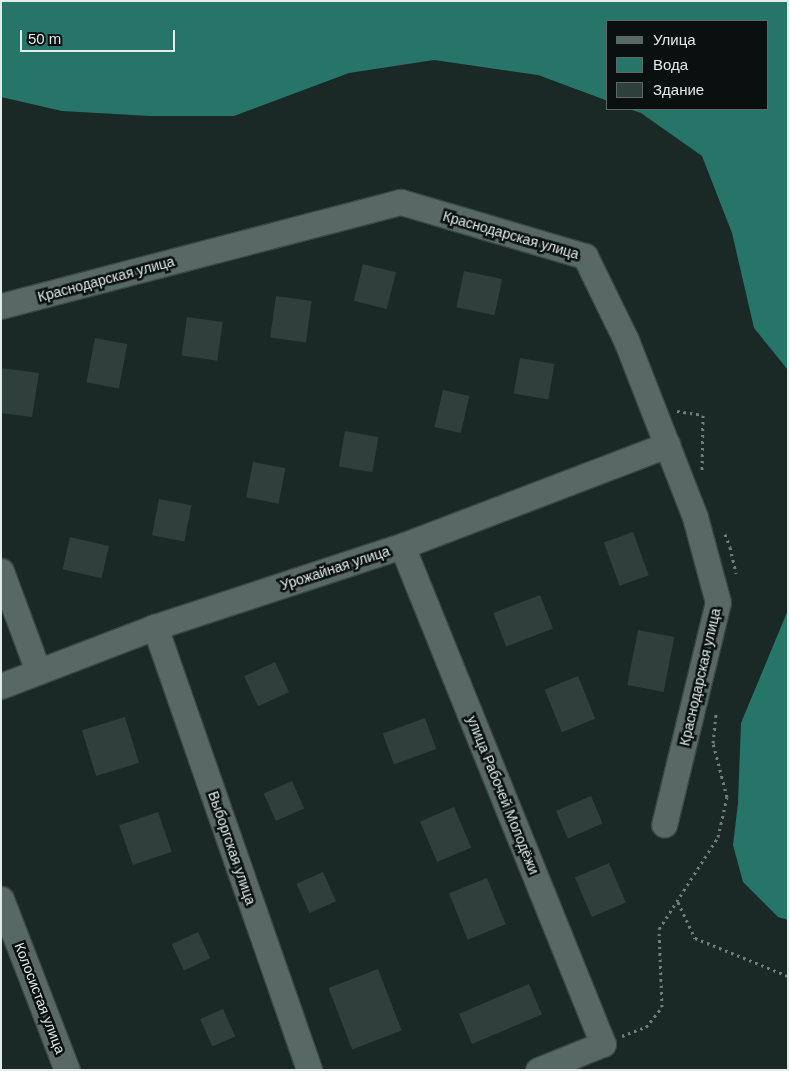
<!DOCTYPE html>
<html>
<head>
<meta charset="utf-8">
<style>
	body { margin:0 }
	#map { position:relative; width:789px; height:1071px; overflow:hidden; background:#1a2926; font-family:Helvetica,sans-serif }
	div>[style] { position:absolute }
	.water>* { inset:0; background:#277469 }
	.building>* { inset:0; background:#2f3f3c; transform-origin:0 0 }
	.path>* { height:3px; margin-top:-1.5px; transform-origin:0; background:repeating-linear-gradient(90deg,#717e7c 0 2.5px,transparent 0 6.5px) }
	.roads { filter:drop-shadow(1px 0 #394644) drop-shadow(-1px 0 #394644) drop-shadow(0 1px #394644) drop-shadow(0 -1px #394644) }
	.minor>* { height:25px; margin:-12.5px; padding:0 12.5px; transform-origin:12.5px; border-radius:12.5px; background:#576865 }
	span { translate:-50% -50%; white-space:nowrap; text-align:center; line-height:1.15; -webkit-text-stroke:5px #0a100f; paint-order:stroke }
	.street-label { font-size:14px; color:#e2ecea }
	.frame { position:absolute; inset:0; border:2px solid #e2ecea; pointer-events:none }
	.legend { position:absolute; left:606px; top:20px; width:162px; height:90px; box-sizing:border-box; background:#0a100f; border:1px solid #606867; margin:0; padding:6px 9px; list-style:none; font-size:15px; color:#e2ecea }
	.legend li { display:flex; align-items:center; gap:10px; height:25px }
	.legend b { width:25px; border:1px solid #606867 }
	.scale { position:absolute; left:20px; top:30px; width:155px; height:22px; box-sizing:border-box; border:2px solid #e2ecea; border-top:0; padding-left:6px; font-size:15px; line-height:18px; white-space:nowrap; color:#e2ecea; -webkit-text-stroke:4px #0a100f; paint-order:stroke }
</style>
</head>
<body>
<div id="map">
	<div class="water">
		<i style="clip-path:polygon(1px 1px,788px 1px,788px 370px,754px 328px,732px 233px,702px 156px,641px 113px,629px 109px,768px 109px,768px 21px,608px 21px,608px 101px,538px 75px,434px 60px,349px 73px,234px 116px,150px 116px,62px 111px,1px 97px)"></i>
		<i style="clip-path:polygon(788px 610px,788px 920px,778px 917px,743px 882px,733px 845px,738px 803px,741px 723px)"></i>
	</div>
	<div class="building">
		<i style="left:363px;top:264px;width:34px;height:38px;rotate:14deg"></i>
		<i style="left:464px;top:271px;width:39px;height:37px;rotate:12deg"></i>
		<i style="left:276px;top:296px;width:36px;height:42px;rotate:8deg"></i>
		<i style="left:187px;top:317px;width:36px;height:39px;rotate:8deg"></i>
		<i style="left:95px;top:338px;width:33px;height:45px;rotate:11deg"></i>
		<i style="left:520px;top:358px;width:35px;height:36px;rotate:10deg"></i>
		<i style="clip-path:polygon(1px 368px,39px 373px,32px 417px,1px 413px)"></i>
		<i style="left:443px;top:390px;width:27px;height:38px;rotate:13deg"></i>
		<i style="left:345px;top:431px;width:34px;height:36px;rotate:10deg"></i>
		<i style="left:253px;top:462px;width:33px;height:36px;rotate:11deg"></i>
		<i style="left:159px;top:499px;width:33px;height:37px;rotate:11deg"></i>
		<i style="left:633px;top:532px;width:46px;height:31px;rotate:70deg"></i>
		<i style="left:70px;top:537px;width:40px;height:33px;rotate:13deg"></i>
		<i style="left:540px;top:595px;width:36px;height:50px;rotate:69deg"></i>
		<i style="left:638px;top:630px;width:37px;height:56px;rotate:11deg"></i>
		<i style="left:275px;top:662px;width:33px;height:34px;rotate:65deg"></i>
		<i style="left:578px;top:676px;width:46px;height:36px;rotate:68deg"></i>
		<i style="left:125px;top:717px;width:48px;height:45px;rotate:73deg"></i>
		<i style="left:425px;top:718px;width:33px;height:45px;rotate:70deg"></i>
		<i style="left:292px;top:781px;width:30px;height:31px;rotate:66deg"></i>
		<i style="left:591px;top:796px;width:30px;height:38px;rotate:67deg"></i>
		<i style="left:454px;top:807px;width:44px;height:37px;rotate:67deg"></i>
		<i style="left:158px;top:812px;width:42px;height:41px;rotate:71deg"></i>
		<i style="left:609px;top:863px;width:43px;height:37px;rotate:67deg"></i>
		<i style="left:323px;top:872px;width:32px;height:29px;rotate:66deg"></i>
		<i style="left:487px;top:878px;width:50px;height:41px;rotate:68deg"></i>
		<i style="left:198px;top:932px;width:29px;height:29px;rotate:65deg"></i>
		<i style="left:378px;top:969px;width:66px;height:53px;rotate:69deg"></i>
		<i style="left:529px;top:984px;width:33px;height:76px;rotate:67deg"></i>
		<i style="left:223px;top:1009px;width:30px;height:25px;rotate:66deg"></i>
	</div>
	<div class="path">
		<i style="left:677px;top:411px;width:26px;rotate:9deg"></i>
		<i style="left:703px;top:415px;width:55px;rotate:91deg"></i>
		<i style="left:725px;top:534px;width:14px;rotate:69deg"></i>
		<i style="left:730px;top:547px;width:27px;rotate:77deg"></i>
		<i style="left:678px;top:902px;width:40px;rotate:65deg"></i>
		<i style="left:695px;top:938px;width:100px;rotate:22.2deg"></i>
		<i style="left:622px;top:1036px;width:26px;rotate:-21deg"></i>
		<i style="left:646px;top:1027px;width:26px;rotate:-51deg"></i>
		<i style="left:662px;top:1007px;width:78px;rotate:-92.2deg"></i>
		<i style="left:659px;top:929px;width:109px;rotate:-57.3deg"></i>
		<i style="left:718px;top:837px;width:41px;rotate:-77.3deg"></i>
		<i style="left:727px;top:797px;width:56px;rotate:-104.5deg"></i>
		<i style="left:713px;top:743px;width:29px;rotate:-84deg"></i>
	</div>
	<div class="roads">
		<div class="minor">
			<i style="left:1px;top:306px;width:413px;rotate:-14.6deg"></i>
			<i style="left:401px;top:202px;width:192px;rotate:16.4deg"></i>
			<i style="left:585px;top:256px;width:93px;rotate:64deg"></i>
			<i style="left:626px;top:340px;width:190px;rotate:68.7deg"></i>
			<i style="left:695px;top:517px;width:88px;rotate:74.9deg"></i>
			<i style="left:718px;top:602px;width:229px;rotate:103.6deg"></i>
			<i style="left:402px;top:546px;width:537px;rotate:68.02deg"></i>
			<i style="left:603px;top:1044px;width:70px;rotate:158.2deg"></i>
			<i style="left:1px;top:571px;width:107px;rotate:69.7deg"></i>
			<i style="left:155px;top:627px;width:469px;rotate:70.8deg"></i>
			<i style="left:1px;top:686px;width:165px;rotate:-21deg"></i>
			<i style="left:155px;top:627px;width:260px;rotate:-18.2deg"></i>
			<i style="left:402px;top:546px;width:284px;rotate:-20.9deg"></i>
			<i style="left:1px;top:899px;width:183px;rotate:68.9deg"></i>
		</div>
	</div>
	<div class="street-label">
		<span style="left:511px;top:235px;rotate:16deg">Краснодарская улица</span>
		<span style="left:106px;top:279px;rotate:-15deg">Краснодарская улица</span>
		<span style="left:335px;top:568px;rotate:-18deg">Урожайная улица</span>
		<span style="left:700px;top:677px;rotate:-77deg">Краснодарская улица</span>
		<span style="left:503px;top:795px;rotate:68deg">улица Рабочей Молодёжи</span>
		<span style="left:232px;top:848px;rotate:71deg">Выборгская улица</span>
		<span style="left:40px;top:998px;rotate:69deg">Колосистая улица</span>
	</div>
	<div class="frame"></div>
	<ul class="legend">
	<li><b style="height:6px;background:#576865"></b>Улица</li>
	<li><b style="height:14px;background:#277469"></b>Вода</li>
	<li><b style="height:14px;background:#2f3f3c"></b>Здание</li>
	</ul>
	<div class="scale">50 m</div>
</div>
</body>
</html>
